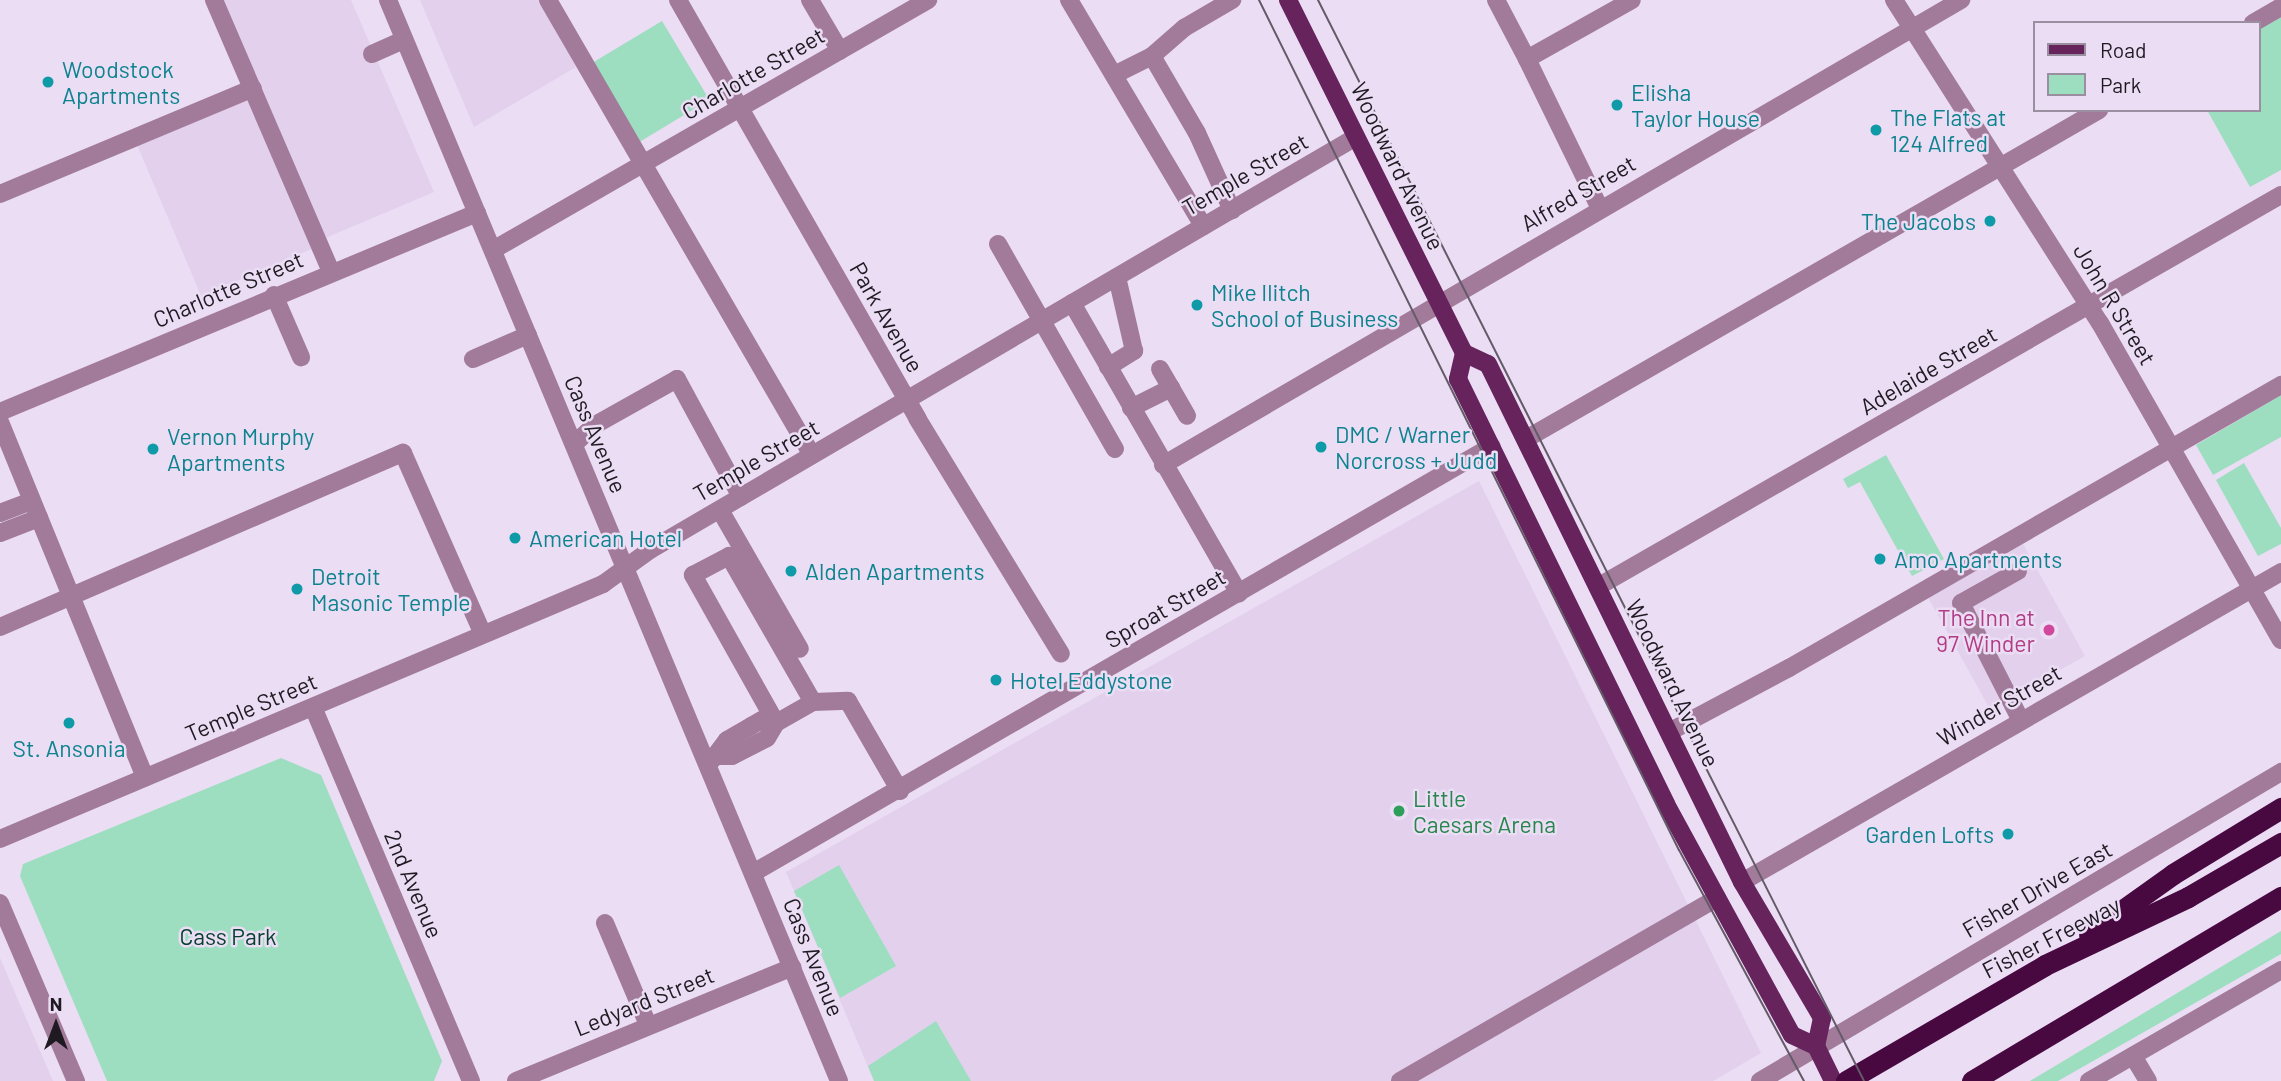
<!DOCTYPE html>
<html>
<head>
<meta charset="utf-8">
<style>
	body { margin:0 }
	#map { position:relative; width:2281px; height:1081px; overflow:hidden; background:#ebddf4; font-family:Barlow,sans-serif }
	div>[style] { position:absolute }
	.built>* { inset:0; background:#e2d0ed; transform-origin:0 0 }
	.green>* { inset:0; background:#9ddec0; transform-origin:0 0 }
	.minor>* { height:18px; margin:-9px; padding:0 9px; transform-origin:9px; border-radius:9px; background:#a27b9a }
	.major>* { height:18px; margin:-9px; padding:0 9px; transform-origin:9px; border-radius:9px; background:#66235c }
	.highway>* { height:21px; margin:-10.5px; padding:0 10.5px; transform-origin:10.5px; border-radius:10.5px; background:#480840 }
	.tram>* { height:2px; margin:-1px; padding:0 1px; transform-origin:1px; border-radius:1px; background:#635b68 }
	.dots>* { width:19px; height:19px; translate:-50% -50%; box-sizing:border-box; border:4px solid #ebddf4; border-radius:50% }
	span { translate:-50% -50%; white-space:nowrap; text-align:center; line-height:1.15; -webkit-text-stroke:5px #ebddf4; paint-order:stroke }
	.culture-label { font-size:23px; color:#0d838f }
	.left { translate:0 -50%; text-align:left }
	.right { translate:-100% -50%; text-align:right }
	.street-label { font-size:23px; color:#1f1a22 }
	.hotel-label { font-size:23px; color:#b23c85 }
	.leisure-label { font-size:23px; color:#27864d }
	.park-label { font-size:23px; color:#05412d }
	.legend { position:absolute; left:2033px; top:21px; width:228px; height:91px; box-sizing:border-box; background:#ebddf4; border:2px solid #998fa0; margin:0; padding:9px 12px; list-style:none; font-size:21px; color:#1f1a22 }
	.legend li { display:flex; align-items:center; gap:14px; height:35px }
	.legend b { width:35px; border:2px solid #998fa0 }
	.north { position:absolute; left:21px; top:990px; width:70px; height:70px; -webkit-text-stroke:5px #ebddf4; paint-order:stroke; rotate:0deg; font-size:19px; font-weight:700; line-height:28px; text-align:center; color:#1f1a22 }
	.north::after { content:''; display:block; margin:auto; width:24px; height:32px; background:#1f1a22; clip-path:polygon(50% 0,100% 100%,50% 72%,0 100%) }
</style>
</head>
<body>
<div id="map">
	<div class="built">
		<i style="clip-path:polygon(219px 0,351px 0,434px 192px,323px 239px)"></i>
		<i style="clip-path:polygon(420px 0,539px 0,576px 67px,474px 127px)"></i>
		<i style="left:248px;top:99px;width:163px;height:120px;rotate:67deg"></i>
		<i style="clip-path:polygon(1479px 481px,1761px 1053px,1713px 1081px,874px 1081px,786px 872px)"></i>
		<i style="left:2023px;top:544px;width:128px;height:109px;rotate:61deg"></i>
		<i style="clip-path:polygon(0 958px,53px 1081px,0 1081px)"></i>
	</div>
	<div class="green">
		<i style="clip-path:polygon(2281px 15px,2281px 170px,2250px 187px,2207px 110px,2258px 110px,2258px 29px)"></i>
		<i style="left:662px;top:21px;width:92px;height:85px;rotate:59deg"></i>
		<i style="clip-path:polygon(2281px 395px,2281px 437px,2213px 475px,2196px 445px)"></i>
		<i style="clip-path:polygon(1886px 455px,1944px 559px,1912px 576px,1860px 482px,1848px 488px,1843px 479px)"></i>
		<i style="clip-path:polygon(2244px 463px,2281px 528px,2281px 544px,2258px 556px,2216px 480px)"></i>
		<i style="clip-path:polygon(281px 758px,321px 775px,442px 1061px,434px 1081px,107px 1081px,20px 876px,23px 864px)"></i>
		<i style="clip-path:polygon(839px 865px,896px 966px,840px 998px,794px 891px)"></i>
		<i style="clip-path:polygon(2281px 931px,2281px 954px,2058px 1081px,2030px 1081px)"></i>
		<i style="clip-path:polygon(936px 1021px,971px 1081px,874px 1081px,868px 1066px)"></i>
	</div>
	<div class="minor">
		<i style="left:214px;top:0;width:296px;rotate:66.7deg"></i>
		<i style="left:388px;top:0;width:1171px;rotate:67.35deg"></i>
		<i style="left:548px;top:0;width:526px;rotate:59.88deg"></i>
		<i style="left:678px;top:0;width:482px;rotate:60.2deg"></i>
		<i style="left:917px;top:418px;width:276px;rotate:58.6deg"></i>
		<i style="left:810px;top:0;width:59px;rotate:59.5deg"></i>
		<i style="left:1069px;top:0;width:263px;rotate:59.3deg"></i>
		<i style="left:1496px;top:0;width:67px;rotate:62.3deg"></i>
		<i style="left:1527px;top:59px;width:120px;rotate:-29.3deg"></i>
		<i style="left:1894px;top:0;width:383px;rotate:57.5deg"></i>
		<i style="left:2100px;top:323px;width:365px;rotate:60.3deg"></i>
		<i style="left:2253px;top:23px;width:32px;rotate:-30deg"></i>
		<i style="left:372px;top:54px;width:35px;rotate:-24deg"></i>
		<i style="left:1152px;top:56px;width:43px;rotate:-41.2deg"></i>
		<i style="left:1184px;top:28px;width:56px;rotate:-30.3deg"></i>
		<i style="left:1527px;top:59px;width:167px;rotate:64deg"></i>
		<i style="left:1114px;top:75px;width:42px;rotate:-26.6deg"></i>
		<i style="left:1152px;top:56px;width:89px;rotate:59.7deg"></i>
		<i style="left:1197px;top:133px;width:85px;rotate:65.6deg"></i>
		<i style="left:0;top:194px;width:274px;rotate:-22.7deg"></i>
		<i style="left:998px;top:244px;width:236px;rotate:60.3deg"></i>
		<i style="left:493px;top:250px;width:502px;rotate:-29.89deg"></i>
		<i style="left:274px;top:295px;width:68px;rotate:66.5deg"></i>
		<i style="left:1072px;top:303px;width:335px;rotate:60.1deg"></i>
		<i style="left:473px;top:359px;width:60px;rotate:-23.6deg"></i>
		<i style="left:1108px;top:367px;width:31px;rotate:-32deg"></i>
		<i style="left:1134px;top:351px;width:76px;rotate:-102.9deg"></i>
		<i style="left:1160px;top:369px;width:22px;rotate:60deg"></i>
		<i style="left:1131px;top:408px;width:45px;rotate:-26.6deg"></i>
		<i style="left:1171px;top:388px;width:32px;rotate:60deg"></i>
		<i style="left:0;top:412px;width:517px;rotate:-22.65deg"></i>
		<i style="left:0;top:422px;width:384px;rotate:67.8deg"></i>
		<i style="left:1526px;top:439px;width:661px;rotate:-29.86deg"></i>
		<i style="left:574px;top:444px;width:28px;rotate:-42deg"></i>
		<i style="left:595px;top:425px;width:94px;rotate:-29.3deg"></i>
		<i style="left:677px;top:379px;width:134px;rotate:61.5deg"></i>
		<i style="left:1163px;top:465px;width:924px;rotate:-30.23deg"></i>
		<i style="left:720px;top:510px;width:160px;rotate:60.1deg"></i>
		<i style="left:0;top:513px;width:34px;rotate:-21deg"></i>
		<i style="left:0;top:533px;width:42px;rotate:-21deg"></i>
		<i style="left:2018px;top:571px;width:65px;rotate:150.7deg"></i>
		<i style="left:1961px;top:603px;width:132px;rotate:63deg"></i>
		<i style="left:1599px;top:586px;width:786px;rotate:-29.83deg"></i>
		<i style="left:0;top:627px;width:439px;rotate:-23.4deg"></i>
		<i style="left:403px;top:453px;width:198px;rotate:66.2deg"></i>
		<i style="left:313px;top:707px;width:406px;rotate:67.1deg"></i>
		<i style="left:776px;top:723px;width:43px;rotate:-29.6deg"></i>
		<i style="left:813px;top:702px;width:35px;rotate:-2deg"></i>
		<i style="left:848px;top:701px;width:104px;rotate:60deg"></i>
		<i style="left:1669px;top:732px;width:136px;rotate:-28.1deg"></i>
		<i style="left:1789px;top:668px;width:568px;rotate:-29.91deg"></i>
		<i style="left:718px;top:756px;width:14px"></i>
		<i style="left:732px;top:756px;width:39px;rotate:-27deg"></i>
		<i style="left:767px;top:738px;width:17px;rotate:-59deg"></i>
		<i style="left:776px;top:723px;width:170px;rotate:-119.3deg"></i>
		<i style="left:693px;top:575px;width:41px;rotate:-27.8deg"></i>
		<i style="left:729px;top:556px;width:168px;rotate:60.1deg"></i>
		<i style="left:712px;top:760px;width:25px;rotate:-53deg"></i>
		<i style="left:727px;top:740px;width:28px;rotate:-30deg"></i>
		<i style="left:751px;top:726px;width:13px;rotate:-29deg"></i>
		<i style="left:762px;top:720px;width:11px;rotate:27deg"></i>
		<i style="left:0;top:839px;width:655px;rotate:-22.92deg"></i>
		<i style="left:603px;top:584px;width:58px;rotate:-35.9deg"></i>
		<i style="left:650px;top:550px;width:818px;rotate:-30.33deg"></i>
		<i style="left:753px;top:873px;width:853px;rotate:-30.02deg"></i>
		<i style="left:1742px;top:882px;width:622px;rotate:-29.9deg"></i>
		<i style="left:0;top:903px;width:194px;rotate:66.9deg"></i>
		<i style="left:605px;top:923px;width:111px;rotate:67.1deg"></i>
		<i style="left:2133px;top:1056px;width:29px;rotate:59deg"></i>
		<i style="left:516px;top:1081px;width:299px;rotate:-22.4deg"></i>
		<i style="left:1400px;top:1081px;width:366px;rotate:-30deg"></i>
		<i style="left:1760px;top:1081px;width:606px;rotate:-30.67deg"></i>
		<i style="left:2089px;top:1081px;width:222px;rotate:-30deg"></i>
	</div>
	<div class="major">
		<i style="left:1288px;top:0;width:394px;rotate:63.5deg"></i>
		<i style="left:1464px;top:353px;width:26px;rotate:25deg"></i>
		<i style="left:1488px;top:364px;width:577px;rotate:63.88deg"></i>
		<i style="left:1742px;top:882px;width:158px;rotate:59.5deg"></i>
		<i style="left:1822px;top:1018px;width:29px;rotate:102deg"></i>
		<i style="left:1464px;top:353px;width:27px;rotate:103deg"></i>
		<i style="left:1458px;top:379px;width:473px;rotate:63.9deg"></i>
		<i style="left:1666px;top:804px;width:263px;rotate:61.4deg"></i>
		<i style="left:1792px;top:1035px;width:26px;rotate:25deg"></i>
		<i style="left:1816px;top:1046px;width:39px;rotate:64deg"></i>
	</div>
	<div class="highway">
		<i style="left:2089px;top:934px;width:103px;rotate:-35.5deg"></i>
		<i style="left:2173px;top:874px;width:127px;rotate:-31.4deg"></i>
		<i style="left:1846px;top:1081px;width:230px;rotate:-30.2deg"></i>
		<i style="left:2045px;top:965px;width:158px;rotate:-25.4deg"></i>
		<i style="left:2188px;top:897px;width:108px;rotate:-30.1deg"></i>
		<i style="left:1972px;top:1081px;width:360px;rotate:-30.8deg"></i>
	</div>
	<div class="tram">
		<i style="left:1259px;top:0;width:948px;rotate:63.71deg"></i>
		<i style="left:1679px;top:850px;width:263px;rotate:61.6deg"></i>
		<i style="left:1318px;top:0;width:1211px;rotate:63.2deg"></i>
	</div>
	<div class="dots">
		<i style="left:48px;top:82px;background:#0f9aa8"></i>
		<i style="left:1617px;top:105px;background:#0f9aa8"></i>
		<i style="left:1876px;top:130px;background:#0f9aa8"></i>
		<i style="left:1990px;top:221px;background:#0f9aa8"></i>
		<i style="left:1197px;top:305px;background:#0f9aa8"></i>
		<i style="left:1321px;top:447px;background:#0f9aa8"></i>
		<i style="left:153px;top:449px;background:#0f9aa8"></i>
		<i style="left:515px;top:538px;background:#0f9aa8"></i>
		<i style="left:1880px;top:559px;background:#0f9aa8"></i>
		<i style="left:791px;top:571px;background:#0f9aa8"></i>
		<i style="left:297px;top:589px;background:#0f9aa8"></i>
		<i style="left:2049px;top:630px;background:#d1479c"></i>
		<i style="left:996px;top:680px;background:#0f9aa8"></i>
		<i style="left:69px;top:723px;background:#0f9aa8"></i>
		<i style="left:1399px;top:811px;background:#2e9e5b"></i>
		<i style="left:2008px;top:834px;background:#0f9aa8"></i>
	</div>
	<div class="culture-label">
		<span class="left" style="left:62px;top:82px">Woodstock<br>Apartments</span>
		<span class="left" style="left:1631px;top:105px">Elisha<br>Taylor House</span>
		<span class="left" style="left:1890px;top:130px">The Flats at<br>124 Alfred</span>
		<span class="right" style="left:1976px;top:221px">The Jacobs</span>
		<span class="left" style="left:1211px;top:305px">Mike Ilitch<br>School of Business</span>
		<span class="left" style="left:1335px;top:447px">DMC / Warner<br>Norcross + Judd</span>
		<span class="left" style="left:167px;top:449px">Vernon Murphy<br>Apartments</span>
		<span class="left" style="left:529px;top:538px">American Hotel</span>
		<span class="left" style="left:1894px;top:559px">Amo Apartments</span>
		<span class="left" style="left:805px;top:571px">Alden Apartments</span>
		<span class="left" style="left:311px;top:589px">Detroit<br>Masonic Temple</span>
		<span class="left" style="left:1010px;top:680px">Hotel Eddystone</span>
		<span style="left:69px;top:748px">St. Ansonia</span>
		<span class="right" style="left:1994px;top:834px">Garden Lofts</span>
	</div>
	<div class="street-label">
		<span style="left:753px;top:73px;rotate:-30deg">Charlotte Street</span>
		<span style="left:1398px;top:166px;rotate:64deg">Woodward Avenue</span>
		<span style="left:1245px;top:174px;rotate:-30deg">Temple Street</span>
		<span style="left:1578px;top:193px;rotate:-30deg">Alfred Street</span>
		<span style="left:228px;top:289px;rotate:-23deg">Charlotte Street</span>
		<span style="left:2115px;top:304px;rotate:59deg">John R Street</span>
		<span style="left:887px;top:317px;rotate:60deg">Park Avenue</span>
		<span style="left:1928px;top:370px;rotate:-30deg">Adelaide Street</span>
		<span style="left:596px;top:434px;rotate:67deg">Cass Avenue</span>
		<span style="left:756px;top:460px;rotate:-30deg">Temple Street</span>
		<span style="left:1165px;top:608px;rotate:-30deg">Sproat Street</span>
		<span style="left:1673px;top:683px;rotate:64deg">Woodward Avenue</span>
		<span style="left:1999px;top:705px;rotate:-30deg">Winder Street</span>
		<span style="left:251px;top:707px;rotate:-23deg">Temple Street</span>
		<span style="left:414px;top:884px;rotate:67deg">2nd Avenue</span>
		<span style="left:2037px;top:889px;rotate:-30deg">Fisher Drive East</span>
		<span style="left:2051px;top:937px;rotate:-27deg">Fisher Freeway</span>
		<span style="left:814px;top:957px;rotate:68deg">Cass Avenue</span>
		<span style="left:644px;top:1001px;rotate:-22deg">Ledyard Street</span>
	</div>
	<div class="hotel-label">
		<span class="right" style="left:2035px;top:630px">The Inn at<br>97 Winder</span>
	</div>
	<div class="leisure-label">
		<span class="left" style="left:1413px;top:811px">Little<br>Caesars Arena</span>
	</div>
	<div class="park-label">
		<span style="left:228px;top:936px">Cass Park</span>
	</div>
	<ul class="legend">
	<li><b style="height:9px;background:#66235c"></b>Road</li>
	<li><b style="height:19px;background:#9ddec0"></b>Park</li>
	</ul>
	<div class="north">N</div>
</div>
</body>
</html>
